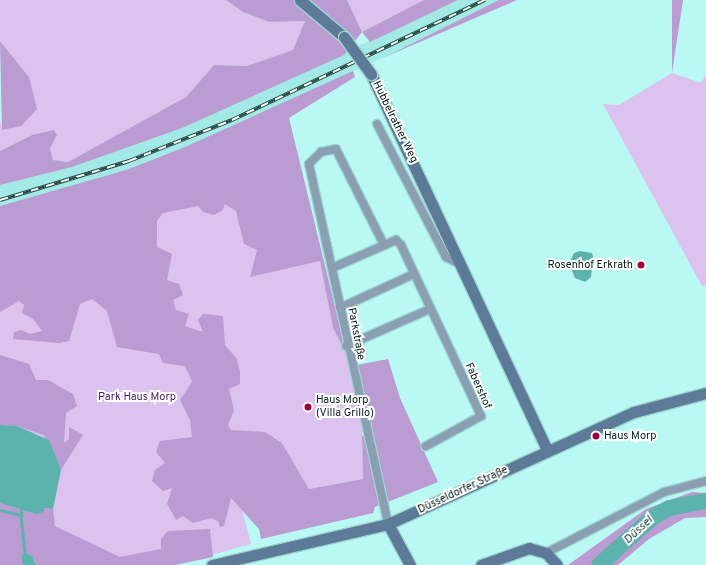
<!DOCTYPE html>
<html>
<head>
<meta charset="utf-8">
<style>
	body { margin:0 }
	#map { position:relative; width:706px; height:565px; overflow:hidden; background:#baf8f3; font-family:Overpass,sans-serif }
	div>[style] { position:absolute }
	.built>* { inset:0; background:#a3e9e5 }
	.green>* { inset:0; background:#dbc2ef }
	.forest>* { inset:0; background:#ba9bd2 }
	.water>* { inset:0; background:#5cb3ad }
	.stream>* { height:2.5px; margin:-1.25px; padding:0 1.25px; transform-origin:1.25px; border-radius:1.25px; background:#5cb3ad }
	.river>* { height:16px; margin:-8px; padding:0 8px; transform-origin:8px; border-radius:8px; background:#5cb3ad }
	.roads { filter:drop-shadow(1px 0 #9dd5d0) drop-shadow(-1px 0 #9dd5d0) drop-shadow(0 1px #9dd5d0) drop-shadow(0 -1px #9dd5d0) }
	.street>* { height:8px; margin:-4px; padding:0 4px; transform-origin:4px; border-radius:4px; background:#8b9fb3 }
	.secondary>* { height:11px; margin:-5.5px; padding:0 5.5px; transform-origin:5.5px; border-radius:5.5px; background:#5d7a98 }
	.rail>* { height:4px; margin-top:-2px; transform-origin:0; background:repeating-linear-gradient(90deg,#fff 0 8px,#2a4a48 0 16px); box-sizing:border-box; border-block:1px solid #2a4a48 }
	.bridges { filter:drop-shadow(1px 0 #9dd5d0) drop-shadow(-1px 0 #9dd5d0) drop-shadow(0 1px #9dd5d0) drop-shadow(0 -1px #9dd5d0) }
	.secondary-bridge>* { height:11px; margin:-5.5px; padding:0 5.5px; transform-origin:5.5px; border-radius:5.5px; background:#5d7a98 }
	.dots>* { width:11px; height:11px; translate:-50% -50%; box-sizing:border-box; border:2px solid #fff; border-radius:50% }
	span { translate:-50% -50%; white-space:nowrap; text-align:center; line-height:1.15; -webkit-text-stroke:4px #fff; paint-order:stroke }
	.street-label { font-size:11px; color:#041c1b }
	.poi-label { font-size:11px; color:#041c1b }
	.right { translate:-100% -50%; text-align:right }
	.left { translate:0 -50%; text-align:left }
	.park-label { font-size:11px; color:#451d5e }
	.water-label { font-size:12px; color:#0b3634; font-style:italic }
</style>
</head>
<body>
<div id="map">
	<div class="built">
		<i style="clip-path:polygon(458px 0,499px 0,385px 57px,185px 147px,126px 170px,0 206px,0 185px,72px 167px,182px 128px)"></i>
	</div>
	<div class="green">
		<i style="clip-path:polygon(0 0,226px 0,243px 12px,269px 22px,305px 21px,293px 50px,247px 66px,214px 65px,186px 97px,68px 162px,53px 160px,50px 149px,57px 135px,32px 135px,0 151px,0 120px,2px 130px,29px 77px,0 41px)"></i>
		<i style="clip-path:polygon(347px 0,424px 0,362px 32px)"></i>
		<i style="clip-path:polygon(672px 73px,701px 83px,706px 75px,706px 285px,702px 286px,603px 104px,619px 105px)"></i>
		<i style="clip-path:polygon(288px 118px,286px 268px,320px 261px,333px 328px,347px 356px,356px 396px,362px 431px,363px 479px,309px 489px,282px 443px,272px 437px,240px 501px,251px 544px,175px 565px,0 565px,0 215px)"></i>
	</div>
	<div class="forest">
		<i style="clip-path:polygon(226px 0,347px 0,362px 32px,424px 0,458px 0,370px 42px,362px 32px,344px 55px,182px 128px,72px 167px,0 185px,0 151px,32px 135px,54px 130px,57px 135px,50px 149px,53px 160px,68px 162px,186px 97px,214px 65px,247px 66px,293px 50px,305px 21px,269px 22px,243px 12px)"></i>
		<i style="clip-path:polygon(499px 0,517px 0,385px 57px)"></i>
		<i style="clip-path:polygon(672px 0,683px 0,672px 73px)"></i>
		<i style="clip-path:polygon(0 41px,29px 77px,37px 109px,21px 126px,2px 130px)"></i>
		<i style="clip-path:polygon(353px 71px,355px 77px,289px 118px,347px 356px,333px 328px,320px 261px,250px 277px,257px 250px,244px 244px,236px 211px,225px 204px,223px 210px,214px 215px,203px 212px,198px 206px,163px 213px,157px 221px,157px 247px,172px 254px,167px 280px,179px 284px,183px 295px,173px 300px,176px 310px,189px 314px,185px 326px,203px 332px,198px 320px,203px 314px,223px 316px,225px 345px,237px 359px,240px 372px,240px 384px,229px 389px,234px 410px,228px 425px,231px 430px,265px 432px,282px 443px,309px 489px,363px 479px,362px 436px,371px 434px,357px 365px,388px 359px,400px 398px,438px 482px,375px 507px,373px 513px,261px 539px,259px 529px,231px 498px,224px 526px,220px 527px,218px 521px,211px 518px,193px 523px,183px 516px,176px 520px,167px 504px,172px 488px,163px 491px,152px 481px,155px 470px,165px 463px,156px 452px,160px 441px,192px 437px,190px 420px,180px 400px,192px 382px,189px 374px,184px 366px,163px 363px,159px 354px,117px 347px,107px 311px,92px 299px,80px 304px,69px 341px,59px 343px,13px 339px,14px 332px,21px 330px,30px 334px,42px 331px,33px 319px,22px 313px,24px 305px,19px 301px,0 312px,0 206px,126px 170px,185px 147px)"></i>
		<i style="clip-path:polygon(0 355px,29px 364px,36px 380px,48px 380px,73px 394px,77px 406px,66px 413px,64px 443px,69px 439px,69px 427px,83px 435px,61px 470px,44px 435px,17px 426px,0 425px)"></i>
		<i style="clip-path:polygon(692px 492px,706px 493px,706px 517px,685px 518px,649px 539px,618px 565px,568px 565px,646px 509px)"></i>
		<i style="clip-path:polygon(0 503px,36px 514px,43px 508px,53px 509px,55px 526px,120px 557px,161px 549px,161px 539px,168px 531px,210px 529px,213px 557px,175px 565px,36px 565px,34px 559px,23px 565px,0 565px)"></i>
	</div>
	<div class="water">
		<i style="clip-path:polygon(580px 251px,592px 253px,593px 257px,591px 277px,585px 282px,575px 278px,569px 264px,574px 253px)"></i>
		<i style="clip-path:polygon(0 425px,17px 426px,49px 440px,61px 470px,53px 509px,44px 508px,44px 512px,36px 514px,0 503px)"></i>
		<i style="clip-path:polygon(25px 553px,32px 556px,36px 565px,23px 565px,21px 556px)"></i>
	</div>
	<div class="stream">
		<i style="left:0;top:510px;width:22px;rotate:13deg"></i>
		<i style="left:21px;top:515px;width:38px;rotate:84deg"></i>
		<i style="left:21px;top:515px;width:7px;rotate:-90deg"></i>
	</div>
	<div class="river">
		<i style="left:599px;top:565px;width:72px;rotate:-41.6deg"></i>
		<i style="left:653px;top:517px;width:18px;rotate:-29deg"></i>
		<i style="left:669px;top:508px;width:38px;rotate:-11deg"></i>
	</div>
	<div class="roads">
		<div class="street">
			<i style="left:377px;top:124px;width:150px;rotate:62.6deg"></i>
			<i style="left:446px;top:257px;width:18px;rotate:27deg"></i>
			<i style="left:384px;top:245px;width:107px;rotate:-116.6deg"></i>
			<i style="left:336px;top:149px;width:15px;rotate:169deg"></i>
			<i style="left:321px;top:152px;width:17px;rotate:135deg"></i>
			<i style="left:309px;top:164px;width:369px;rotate:77.6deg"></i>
			<i style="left:332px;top:268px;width:70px;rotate:-23.6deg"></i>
			<i style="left:396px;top:240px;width:7px;rotate:45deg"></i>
			<i style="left:401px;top:245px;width:189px;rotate:64.9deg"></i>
			<i style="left:481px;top:416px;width:63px;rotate:151.4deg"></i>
			<i style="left:340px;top:308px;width:81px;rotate:-24.7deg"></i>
			<i style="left:346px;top:346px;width:92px;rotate:-23.8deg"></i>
			<i style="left:546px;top:553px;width:133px;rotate:-27.3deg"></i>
			<i style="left:664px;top:492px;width:43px;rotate:-14.7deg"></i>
		</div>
		<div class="secondary">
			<i style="left:300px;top:0;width:57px;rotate:40.1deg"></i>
			<i style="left:371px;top:74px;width:416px;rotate:64.9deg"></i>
			<i style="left:388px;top:524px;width:47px;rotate:61.8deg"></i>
			<i style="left:212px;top:565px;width:181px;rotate:-13.1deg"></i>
			<i style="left:388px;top:524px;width:270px;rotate:-24.5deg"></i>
			<i style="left:634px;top:412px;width:74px;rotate:-14.8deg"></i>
			<i style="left:481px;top:565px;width:51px;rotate:-19.5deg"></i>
			<i style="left:529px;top:548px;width:18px;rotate:16deg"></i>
			<i style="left:546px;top:553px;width:16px;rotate:47deg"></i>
		</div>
	</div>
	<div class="rail">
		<i style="left:0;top:200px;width:135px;rotate:-16.8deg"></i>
		<i style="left:129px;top:161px;width:111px;rotate:-21.7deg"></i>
		<i style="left:232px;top:120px;width:280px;rotate:-25.4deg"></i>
	</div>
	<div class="bridges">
		<div class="secondary-bridge">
			<i style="left:344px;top:37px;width:46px;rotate:53.9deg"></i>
		</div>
	</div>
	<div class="dots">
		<i style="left:641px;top:265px;background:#a0013e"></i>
		<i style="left:308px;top:407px;background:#a0013e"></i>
		<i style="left:596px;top:436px;background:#a0013e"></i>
	</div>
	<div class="street-label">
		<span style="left:395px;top:122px;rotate:64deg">Hubbelrather Weg</span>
		<span style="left:356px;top:334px;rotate:79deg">Parkstraße</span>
		<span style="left:478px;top:386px;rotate:66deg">Fabershof</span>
		<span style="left:463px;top:490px;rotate:-25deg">Düsseldorfer Straße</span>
	</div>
	<div class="poi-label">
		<span class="right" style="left:633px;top:265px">Rosenhof Erkrath</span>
		<span class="left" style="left:316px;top:407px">Haus Morp<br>(Villa Grillo)</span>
		<span class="left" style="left:604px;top:436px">Haus Morp</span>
	</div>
	<div class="park-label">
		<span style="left:137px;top:397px">Park Haus Morp</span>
	</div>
	<div class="water-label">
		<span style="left:639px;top:531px;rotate:-43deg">Düssel</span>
	</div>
</div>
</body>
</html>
